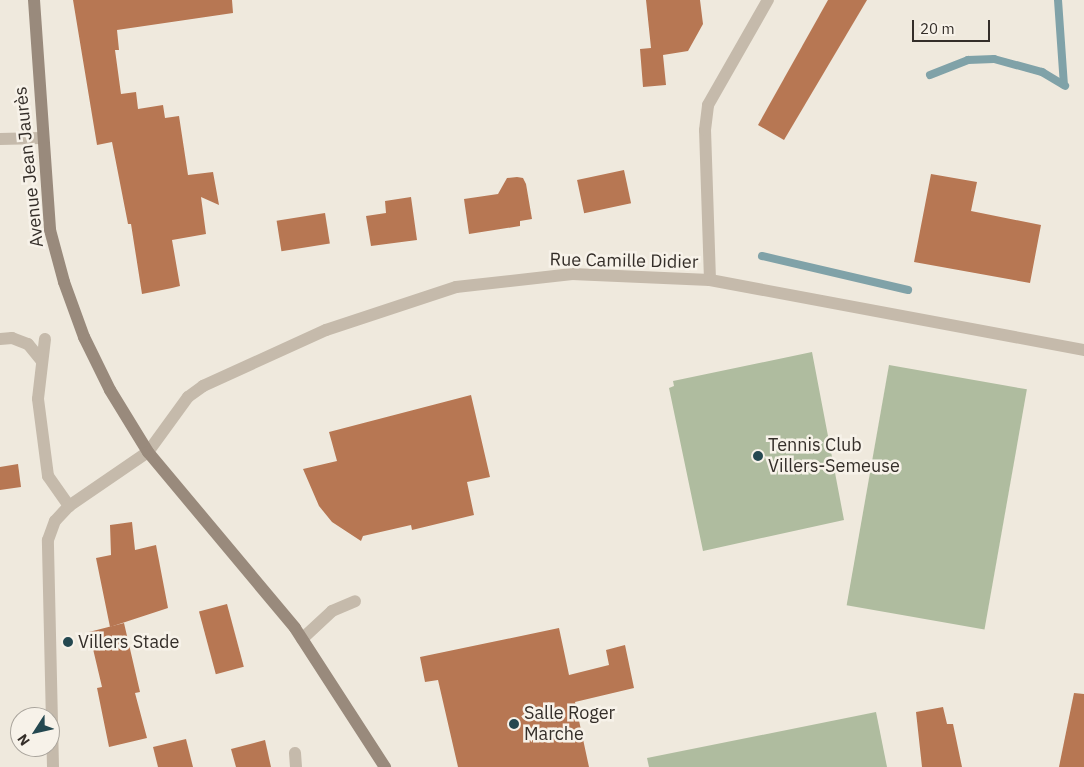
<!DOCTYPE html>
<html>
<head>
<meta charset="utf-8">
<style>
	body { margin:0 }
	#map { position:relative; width:1084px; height:767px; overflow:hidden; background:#efe9dd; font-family:"IBM Plex Sans",sans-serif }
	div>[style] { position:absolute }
	.green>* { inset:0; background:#afbc9f; transform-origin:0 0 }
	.stream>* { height:8px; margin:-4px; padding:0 4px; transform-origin:4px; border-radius:4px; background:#80a2a8 }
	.building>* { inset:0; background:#b77753; transform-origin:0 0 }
	.service>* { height:12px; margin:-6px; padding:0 6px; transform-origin:6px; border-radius:6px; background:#c5baab }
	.minor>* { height:12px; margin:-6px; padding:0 6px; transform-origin:6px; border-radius:6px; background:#c5baab }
	.secondary>* { height:12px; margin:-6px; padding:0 6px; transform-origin:6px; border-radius:6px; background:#998a7c }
	.dots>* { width:14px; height:14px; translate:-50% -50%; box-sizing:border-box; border:2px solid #f7f2e9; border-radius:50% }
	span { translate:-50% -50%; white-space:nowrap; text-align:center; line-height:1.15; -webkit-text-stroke:5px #f7f2e9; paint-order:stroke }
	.street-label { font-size:18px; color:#342e29 }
	.poi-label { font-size:18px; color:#342e29 }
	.left { translate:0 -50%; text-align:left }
	.north { position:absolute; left:10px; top:707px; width:50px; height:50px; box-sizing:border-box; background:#f7f2e9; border:1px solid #a9a49c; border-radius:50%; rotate:235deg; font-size:14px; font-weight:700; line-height:20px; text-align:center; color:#342e29 }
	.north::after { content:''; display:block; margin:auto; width:18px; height:22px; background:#244850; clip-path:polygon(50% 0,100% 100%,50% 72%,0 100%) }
	.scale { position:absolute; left:912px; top:20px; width:78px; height:22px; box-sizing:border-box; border:2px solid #342e29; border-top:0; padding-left:6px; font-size:15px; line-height:18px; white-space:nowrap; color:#342e29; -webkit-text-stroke:4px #f7f2e9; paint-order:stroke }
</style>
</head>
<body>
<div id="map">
	<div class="green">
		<i style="clip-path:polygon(812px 352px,844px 520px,703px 551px,669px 388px,674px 386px,673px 381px)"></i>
		<i style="left:889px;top:365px;width:140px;height:244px;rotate:10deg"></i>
		<i style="clip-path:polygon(876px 712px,887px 767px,649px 767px,647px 758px)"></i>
	</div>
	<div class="stream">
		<i style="left:1058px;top:0;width:85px;rotate:86deg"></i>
		<i style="left:930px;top:75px;width:41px;rotate:-21.5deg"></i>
		<i style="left:968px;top:60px;width:26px;rotate:-2deg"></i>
		<i style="left:994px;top:59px;width:50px;rotate:15.2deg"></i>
		<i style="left:1042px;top:72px;width:27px;rotate:31deg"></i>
		<i style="left:762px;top:256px;width:150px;rotate:13.1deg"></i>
	</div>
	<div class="building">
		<i style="clip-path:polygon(73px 0,232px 0,233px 13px,117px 30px,119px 50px,115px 50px,121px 94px,136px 92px,138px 109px,163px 105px,165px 118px,179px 116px,188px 175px,213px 172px,219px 205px,201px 197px,206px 234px,172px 240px,180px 286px,172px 288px,142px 294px,131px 224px,128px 224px,112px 142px,97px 145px)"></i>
		<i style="clip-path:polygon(646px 0,700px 0,703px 24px,688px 51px,663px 55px,666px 85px,643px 87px,640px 49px,651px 48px)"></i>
		<i style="clip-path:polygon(828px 0,867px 0,784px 140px,758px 125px)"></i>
		<i style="left:624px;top:170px;width:34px;height:48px;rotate:78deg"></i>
		<i style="clip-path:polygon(931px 174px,977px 182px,971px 211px,1041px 225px,1030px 283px,914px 262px)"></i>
		<i style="clip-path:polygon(517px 177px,523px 178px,526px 184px,532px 219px,520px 221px,520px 226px,469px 234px,464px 199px,498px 194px,507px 178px)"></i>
		<i style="clip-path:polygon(411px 197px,417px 240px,371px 246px,366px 216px,386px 213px,385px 201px)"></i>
		<i style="left:325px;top:213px;width:31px;height:49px;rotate:81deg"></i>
		<i style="clip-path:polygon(471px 395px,490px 477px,467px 482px,474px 515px,412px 530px,411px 525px,363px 536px,361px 541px,332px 522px,319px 506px,303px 469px,337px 461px,329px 432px)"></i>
		<i style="clip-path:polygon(18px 464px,21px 487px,0 490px,0 467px)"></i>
		<i style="clip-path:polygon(132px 522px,135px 550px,156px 545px,168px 608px,110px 627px,96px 558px,111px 555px,110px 525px)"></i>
		<i style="left:227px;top:604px;width:65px;height:29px;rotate:75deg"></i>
		<i style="clip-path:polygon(124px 623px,140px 692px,135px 693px,147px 738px,109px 747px,97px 688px,102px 687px,89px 632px)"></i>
		<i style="clip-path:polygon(559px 628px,569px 675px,609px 665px,606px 650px,625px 645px,634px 688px,575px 702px,589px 767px,458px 767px,438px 680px,425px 682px,420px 657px)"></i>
		<i style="clip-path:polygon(1074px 693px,1084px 694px,1084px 767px,1059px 767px)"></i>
		<i style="clip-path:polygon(943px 707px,947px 724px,953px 724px,962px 767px,922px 767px,916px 712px)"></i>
		<i style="clip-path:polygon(186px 739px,193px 767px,158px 767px,153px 747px)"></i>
		<i style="clip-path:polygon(265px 740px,271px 767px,236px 767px,231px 749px)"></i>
	</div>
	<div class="service">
		<i style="left:0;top:339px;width:12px;rotate:-5deg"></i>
		<i style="left:12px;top:338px;width:17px;rotate:21deg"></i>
		<i style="left:28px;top:344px;width:22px;rotate:51deg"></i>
		<i style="left:302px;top:639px;width:41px;rotate:-43deg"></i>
		<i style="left:332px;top:611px;width:25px;rotate:-23deg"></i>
	</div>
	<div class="minor">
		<i style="left:0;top:139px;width:41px;rotate:-1.4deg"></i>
		<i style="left:710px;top:280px;width:150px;rotate:-91.9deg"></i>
		<i style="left:705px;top:130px;width:25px;rotate:-83deg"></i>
		<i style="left:708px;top:105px;width:121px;rotate:-60.3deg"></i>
		<i style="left:45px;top:339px;width:60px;rotate:96.7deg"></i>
		<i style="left:38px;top:399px;width:78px;rotate:82.6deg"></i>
		<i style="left:48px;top:476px;width:37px;rotate:55deg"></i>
		<i style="left:295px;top:753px;width:14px;rotate:86deg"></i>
		<i style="left:53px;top:767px;width:227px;rotate:-91.3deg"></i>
		<i style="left:48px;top:540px;width:20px;rotate:-70deg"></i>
		<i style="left:55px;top:521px;width:21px;rotate:-47deg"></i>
		<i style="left:69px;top:506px;width:96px;rotate:-34.4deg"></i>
		<i style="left:148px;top:452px;width:68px;rotate:-54deg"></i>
		<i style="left:188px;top:397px;width:19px;rotate:-36deg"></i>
		<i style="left:203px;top:386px;width:135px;rotate:-24.5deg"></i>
		<i style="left:326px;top:330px;width:137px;rotate:-18.3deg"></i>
		<i style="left:456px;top:287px;width:117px;rotate:-6.4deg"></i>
		<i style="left:572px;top:274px;width:138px;rotate:2.5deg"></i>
		<i style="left:710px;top:280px;width:380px;rotate:10.6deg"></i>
	</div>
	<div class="secondary">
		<i style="left:34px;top:0;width:231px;rotate:86deg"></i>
		<i style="left:50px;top:230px;width:54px;rotate:74.9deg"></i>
		<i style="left:64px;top:282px;width:59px;rotate:70deg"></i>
		<i style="left:84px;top:337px;width:59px;rotate:63.9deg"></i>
		<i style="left:110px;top:390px;width:73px;rotate:58.5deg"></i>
		<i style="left:148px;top:452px;width:229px;rotate:50.1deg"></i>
		<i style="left:295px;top:628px;width:166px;rotate:57.1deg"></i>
	</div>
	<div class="dots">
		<i style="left:758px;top:456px;background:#244850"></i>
		<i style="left:68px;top:642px;background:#244850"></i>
		<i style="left:514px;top:724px;background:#244850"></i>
	</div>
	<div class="street-label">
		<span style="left:29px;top:167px;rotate:-96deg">Avenue Jean Jaurès</span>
		<span style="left:624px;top:261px;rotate:1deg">Rue Camille Didier</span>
	</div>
	<div class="poi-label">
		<span class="left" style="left:768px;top:456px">Tennis Club<br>Villers-Semeuse</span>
		<span class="left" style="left:78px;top:642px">Villers Stade</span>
		<span class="left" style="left:524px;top:724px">Salle Roger<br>Marche</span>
	</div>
	<div class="north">N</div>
	<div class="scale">20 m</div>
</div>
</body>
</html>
